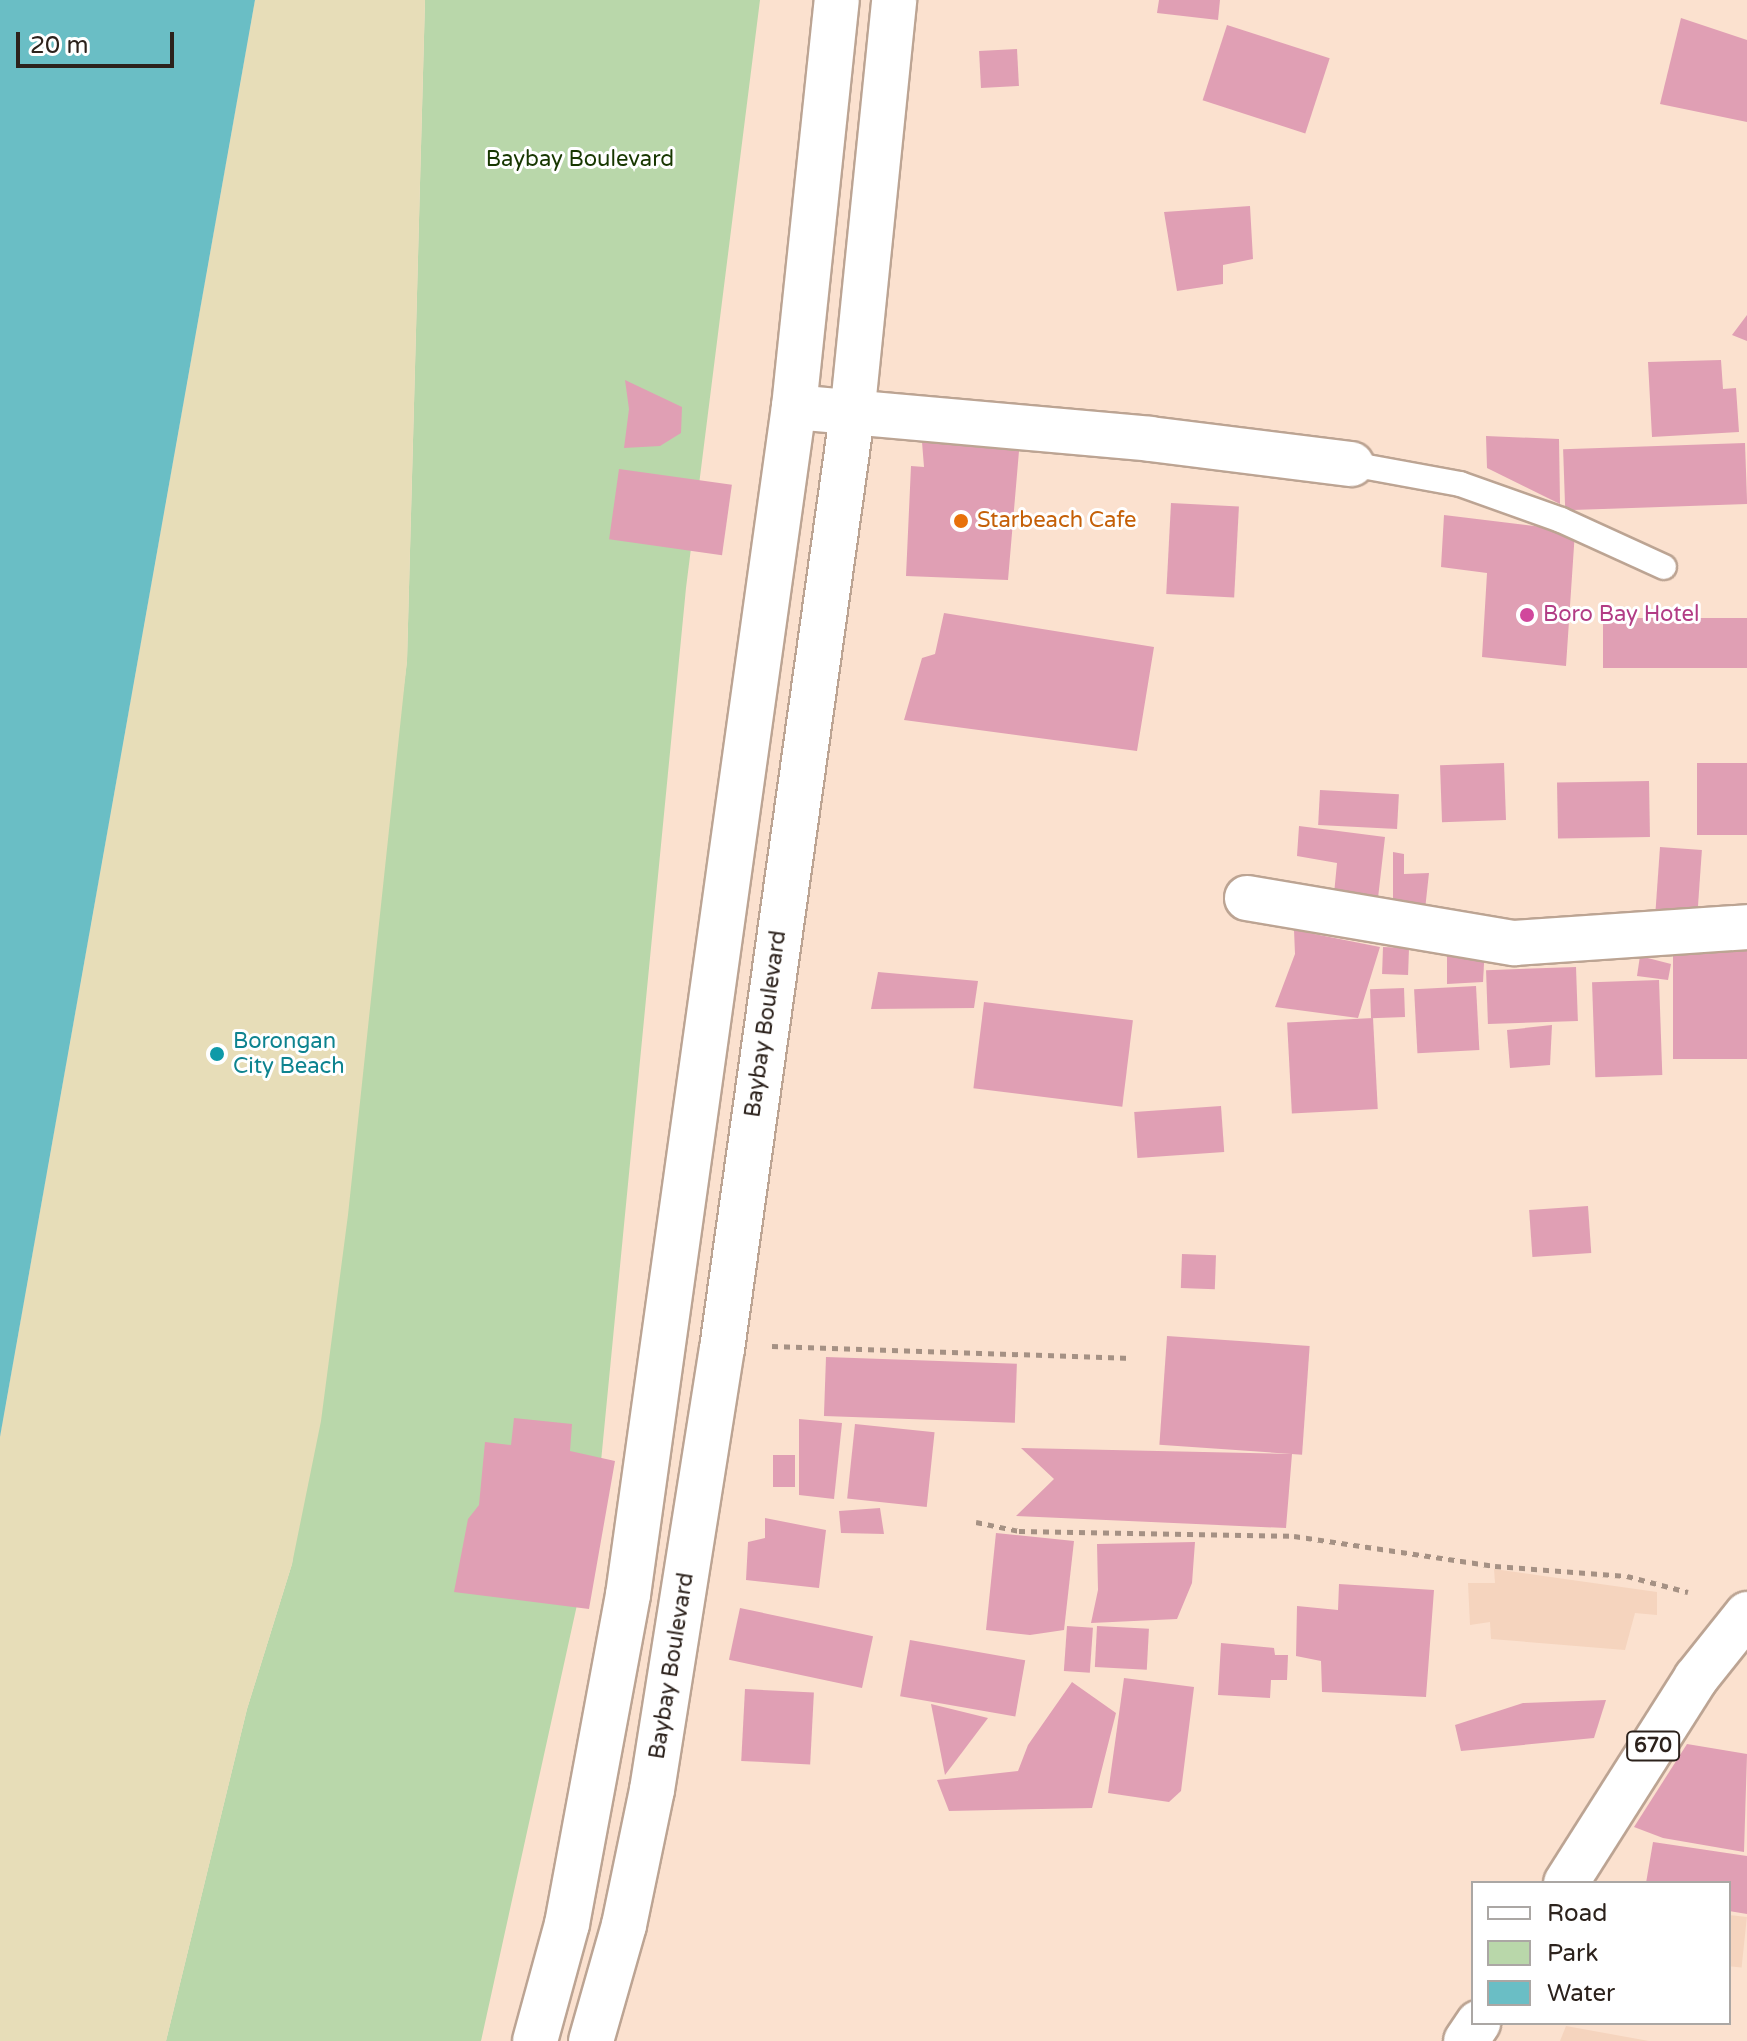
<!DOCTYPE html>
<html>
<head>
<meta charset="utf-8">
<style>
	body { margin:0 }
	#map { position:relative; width:1747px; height:2041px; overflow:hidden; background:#fbe1cf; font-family:"Varela Round",sans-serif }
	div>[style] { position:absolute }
	.built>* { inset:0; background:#f5d4be; transform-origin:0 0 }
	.green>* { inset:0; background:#b9d7aa }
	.sand>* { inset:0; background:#e7ddb8 }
	.water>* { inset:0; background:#6abec5 }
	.building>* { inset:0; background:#e09fb4; transform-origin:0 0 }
	.path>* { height:5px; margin-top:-2.5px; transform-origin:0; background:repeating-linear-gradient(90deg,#a59184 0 6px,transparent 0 12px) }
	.roads { filter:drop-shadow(2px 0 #bca493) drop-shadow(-2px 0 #bca493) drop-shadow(0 2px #bca493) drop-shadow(0 -2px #bca493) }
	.service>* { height:24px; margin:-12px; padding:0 12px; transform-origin:12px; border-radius:12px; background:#fff }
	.minor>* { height:44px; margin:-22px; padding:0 22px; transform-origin:22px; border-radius:22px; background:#fff }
	.tertiary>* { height:44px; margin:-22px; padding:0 22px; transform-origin:22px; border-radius:22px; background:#fff }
	.primary>* { height:44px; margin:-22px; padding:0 22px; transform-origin:22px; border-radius:22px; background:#fff }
	.dots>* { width:22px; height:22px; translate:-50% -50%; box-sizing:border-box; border:4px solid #fff; border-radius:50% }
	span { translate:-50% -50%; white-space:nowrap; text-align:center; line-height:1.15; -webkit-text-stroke:6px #fff; paint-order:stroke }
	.shield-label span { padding:2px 6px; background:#fff; border:2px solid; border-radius:6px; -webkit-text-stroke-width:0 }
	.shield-label { font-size:20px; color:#2c221c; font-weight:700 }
	.park-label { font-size:22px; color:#173700 }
	.food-label { font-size:22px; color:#c56008 }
	.left { translate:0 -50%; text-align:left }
	.hotel-label { font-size:22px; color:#b23c85 }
	.street-label { font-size:22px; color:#2c221c }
	.culture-label { font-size:22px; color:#0d838f }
	.legend { position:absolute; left:1471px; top:1881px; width:260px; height:144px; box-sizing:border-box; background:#fff; border:2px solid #aba7a4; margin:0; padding:10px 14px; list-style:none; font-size:24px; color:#2c221c }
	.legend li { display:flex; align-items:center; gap:16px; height:40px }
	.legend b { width:40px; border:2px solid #aba7a4 }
	.scale { position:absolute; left:16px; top:32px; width:158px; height:36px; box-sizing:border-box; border:4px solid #2c221c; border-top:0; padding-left:10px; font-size:24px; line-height:28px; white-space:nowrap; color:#2c221c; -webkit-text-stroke:6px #fff; paint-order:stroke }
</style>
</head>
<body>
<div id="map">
	<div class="built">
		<i style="clip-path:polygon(1494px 1569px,1657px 1592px,1657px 1615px,1635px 1613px,1625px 1650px,1491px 1639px,1490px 1622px,1470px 1625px,1468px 1583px,1495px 1583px)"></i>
		<i style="left:1729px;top:1915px;width:18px;height:51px;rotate:6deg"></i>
		<i style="clip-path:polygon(1566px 2026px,1649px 2041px,1560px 2041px)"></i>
	</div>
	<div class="green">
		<i style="clip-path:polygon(425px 0,760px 0,686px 588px,595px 1523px,481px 2041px,166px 2041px,247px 1709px,292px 1564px,407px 661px)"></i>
	</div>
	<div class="sand">
		<i style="clip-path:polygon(255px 0,425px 0,407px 661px,348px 1215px,321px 1421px,292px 1564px,247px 1709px,166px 2041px,0 2041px,0 1437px)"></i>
	</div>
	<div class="water">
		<i style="clip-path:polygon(0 0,255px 0,0 1437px)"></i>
	</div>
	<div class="building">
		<i style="clip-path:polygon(1159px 0,1220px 0,1218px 20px,1157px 13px)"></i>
		<i style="clip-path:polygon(1681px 18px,1747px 40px,1747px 122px,1660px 104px)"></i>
		<i style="left:1227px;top:25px;width:108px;height:79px;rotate:18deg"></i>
		<i style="left:1017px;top:49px;width:37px;height:38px;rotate:87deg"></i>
		<i style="clip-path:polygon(1250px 206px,1253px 259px,1223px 265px,1223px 284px,1177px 291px,1164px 212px)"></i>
		<i style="clip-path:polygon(1747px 315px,1747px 341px,1732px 335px)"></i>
		<i style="clip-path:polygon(1721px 360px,1723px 389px,1736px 388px,1739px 432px,1652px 437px,1648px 362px)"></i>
		<i style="clip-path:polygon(625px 380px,682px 407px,681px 433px,660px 446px,624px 448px,629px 409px)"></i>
		<i style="clip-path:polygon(1486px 436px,1559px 439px,1560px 504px,1487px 468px)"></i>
		<i style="clip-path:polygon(922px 442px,1019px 451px,1008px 580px,906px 576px,911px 466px,924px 467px)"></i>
		<i style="left:1745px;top:443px;width:61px;height:182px;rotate:88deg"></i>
		<i style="left:619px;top:469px;width:114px;height:71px;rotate:8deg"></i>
		<i style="left:1171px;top:503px;width:68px;height:91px;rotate:3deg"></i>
		<i style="clip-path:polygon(1444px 515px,1575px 531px,1566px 666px,1482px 657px,1487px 573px,1441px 567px)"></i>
		<i style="clip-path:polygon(944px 613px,1154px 647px,1137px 751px,904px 720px,922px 658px,935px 654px)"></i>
		<i style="left:1747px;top:618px;width:50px;height:144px;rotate:90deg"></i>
		<i style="left:1504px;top:763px;width:57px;height:64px;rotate:88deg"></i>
		<i style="left:1747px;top:763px;width:72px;height:50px;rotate:90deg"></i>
		<i style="left:1649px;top:781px;width:56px;height:92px;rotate:89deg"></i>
		<i style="left:1320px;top:790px;width:79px;height:35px;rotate:3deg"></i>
		<i style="clip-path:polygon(1299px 826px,1385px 837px,1378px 898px,1334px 894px,1337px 863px,1297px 856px)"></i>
		<i style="left:1660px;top:847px;width:42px;height:69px;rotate:4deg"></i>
		<i style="clip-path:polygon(1393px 852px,1404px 854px,1404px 874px,1429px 873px,1424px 919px,1393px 916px)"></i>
		<i style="clip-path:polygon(1294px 930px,1380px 947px,1358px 1018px,1275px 1007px,1295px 954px)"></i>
		<i style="clip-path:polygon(1485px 946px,1483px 982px,1447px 984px,1447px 948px)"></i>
		<i style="left:1747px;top:947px;width:112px;height:74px;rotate:90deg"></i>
		<i style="left:1409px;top:948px;width:27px;height:26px;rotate:92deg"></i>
		<i style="clip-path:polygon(1640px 956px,1671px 964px,1668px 980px,1637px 976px)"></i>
		<i style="left:1576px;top:967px;width:54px;height:90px;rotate:88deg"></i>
		<i style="clip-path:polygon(878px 972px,978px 981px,974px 1008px,871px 1009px)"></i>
		<i style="left:1659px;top:980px;width:95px;height:67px;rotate:88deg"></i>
		<i style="left:1476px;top:986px;width:64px;height:62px;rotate:87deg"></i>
		<i style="left:1404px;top:988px;width:29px;height:34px;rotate:88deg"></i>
		<i style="left:984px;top:1002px;width:150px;height:87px;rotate:7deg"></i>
		<i style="left:1373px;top:1018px;width:91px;height:86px;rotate:87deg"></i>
		<i style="clip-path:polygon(1552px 1025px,1550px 1065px,1510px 1068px,1507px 1030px)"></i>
		<i style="left:1221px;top:1106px;width:46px;height:87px;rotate:86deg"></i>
		<i style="left:1588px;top:1206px;width:47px;height:59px;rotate:86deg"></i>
		<i style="left:1182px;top:1254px;width:34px;height:34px;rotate:2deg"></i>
		<i style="left:1167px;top:1336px;width:143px;height:109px;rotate:4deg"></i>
		<i style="left:826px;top:1357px;width:191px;height:59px;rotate:2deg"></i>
		<i style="clip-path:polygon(514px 1418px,572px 1424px,570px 1451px,615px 1461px,589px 1609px,454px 1592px,468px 1519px,479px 1505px,485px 1442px,511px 1445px)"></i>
		<i style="clip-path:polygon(799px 1419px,842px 1423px,834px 1499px,799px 1495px)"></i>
		<i style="left:855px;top:1424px;width:80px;height:75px;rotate:6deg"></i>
		<i style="clip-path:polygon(1021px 1448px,1292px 1454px,1286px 1528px,1016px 1516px,1054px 1479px)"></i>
		<i style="left:773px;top:1455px;width:22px;height:32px"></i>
		<i style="clip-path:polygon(880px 1508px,884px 1534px,841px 1533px,839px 1511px)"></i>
		<i style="clip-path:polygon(765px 1518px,826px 1530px,819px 1588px,746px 1580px,748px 1542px,765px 1538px)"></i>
		<i style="clip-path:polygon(996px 1533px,1074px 1541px,1064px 1630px,1030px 1635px,986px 1630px)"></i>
		<i style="clip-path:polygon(1195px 1542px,1192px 1583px,1177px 1619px,1091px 1623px,1098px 1590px,1097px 1544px)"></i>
		<i style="clip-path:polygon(1339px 1584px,1434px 1590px,1426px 1697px,1322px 1692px,1321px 1661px,1296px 1656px,1297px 1606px,1338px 1610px)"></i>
		<i style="left:740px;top:1608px;width:136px;height:53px;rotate:12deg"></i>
		<i style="left:1067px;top:1626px;width:26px;height:45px;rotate:4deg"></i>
		<i style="left:1097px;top:1626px;width:52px;height:41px;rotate:3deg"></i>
		<i style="left:910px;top:1640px;width:117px;height:57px;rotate:10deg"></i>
		<i style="clip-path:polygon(1221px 1643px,1274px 1648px,1275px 1655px,1288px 1655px,1287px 1680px,1271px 1680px,1270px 1698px,1218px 1695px)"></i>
		<i style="clip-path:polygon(1124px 1678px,1194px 1687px,1181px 1791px,1169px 1802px,1108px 1793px)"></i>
		<i style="clip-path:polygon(1072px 1682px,1116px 1713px,1092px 1808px,949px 1811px,937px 1780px,1018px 1771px,1028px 1745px)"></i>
		<i style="left:745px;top:1689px;width:69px;height:72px;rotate:3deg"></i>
		<i style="clip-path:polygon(1606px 1700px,1594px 1738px,1461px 1751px,1455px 1725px,1523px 1703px)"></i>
		<i style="clip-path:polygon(931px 1704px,988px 1718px,945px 1775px)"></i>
		<i style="clip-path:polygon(1687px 1744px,1747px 1754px,1744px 1852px,1663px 1838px,1634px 1827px)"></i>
		<i style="clip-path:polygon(1653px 1842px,1747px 1856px,1747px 1914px,1729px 1911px,1729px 1883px,1646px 1883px)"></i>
	</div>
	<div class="path">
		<i style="left:772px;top:1346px;width:360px;rotate:1.9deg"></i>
		<i style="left:976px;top:1522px;width:44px;rotate:11.8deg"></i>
		<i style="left:1019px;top:1531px;width:275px;rotate:1deg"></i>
		<i style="left:1294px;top:1536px;width:203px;rotate:8.5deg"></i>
		<i style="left:1495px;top:1566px;width:132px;rotate:4.3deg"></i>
		<i style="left:1627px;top:1576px;width:63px;rotate:14.7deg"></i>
	</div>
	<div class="roads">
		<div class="service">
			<i style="left:1351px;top:464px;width:111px;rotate:10.4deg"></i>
			<i style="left:1460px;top:484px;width:107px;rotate:19.6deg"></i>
			<i style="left:1561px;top:520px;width:113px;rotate:24.5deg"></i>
		</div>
		<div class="minor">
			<i style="left:794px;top:407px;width:357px;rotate:5.1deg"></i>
			<i style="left:1150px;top:439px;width:203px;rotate:7.1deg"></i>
			<i style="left:1247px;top:898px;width:271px;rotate:9.6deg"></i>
			<i style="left:1514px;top:943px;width:234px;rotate:-3.9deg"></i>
		</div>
		<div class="tertiary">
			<i style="left:535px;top:2041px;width:121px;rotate:-74.7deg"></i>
			<i style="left:567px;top:1924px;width:335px;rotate:-79.5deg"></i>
			<i style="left:628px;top:1595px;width:1200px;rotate:-82.05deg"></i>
			<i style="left:794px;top:407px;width:409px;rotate:-84deg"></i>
			<i style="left:591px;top:2041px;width:121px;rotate:-74.1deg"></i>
			<i style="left:624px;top:1925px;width:138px;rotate:-78.3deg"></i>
			<i style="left:652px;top:1790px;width:447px;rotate:-81deg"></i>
			<i style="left:722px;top:1349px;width:942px;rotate:-82.07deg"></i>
			<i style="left:852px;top:416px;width:418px;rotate:-84.2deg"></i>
		</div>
		<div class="primary">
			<i style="left:1566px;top:1883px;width:243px;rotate:-57.6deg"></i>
			<i style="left:1696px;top:1678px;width:82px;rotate:-51.4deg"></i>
			<i style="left:1466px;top:2041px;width:22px;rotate:-56deg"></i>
		</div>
	</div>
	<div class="dots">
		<i style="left:961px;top:521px;background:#e8710a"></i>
		<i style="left:1527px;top:615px;background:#d1479c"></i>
		<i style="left:217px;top:1054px;background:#0f9aa8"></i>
	</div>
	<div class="shield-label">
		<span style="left:1653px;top:1746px">670</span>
	</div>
	<div class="park-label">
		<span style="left:580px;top:160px">Baybay Boulevard</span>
	</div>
	<div class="food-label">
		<span class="left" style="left:977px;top:521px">Starbeach Cafe</span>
	</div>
	<div class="hotel-label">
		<span class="left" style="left:1543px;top:615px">Boro Bay Hotel</span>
	</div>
	<div class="street-label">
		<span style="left:766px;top:1024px;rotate:-82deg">Baybay Boulevard</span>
		<span style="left:672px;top:1666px;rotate:-81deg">Baybay Boulevard</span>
	</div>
	<div class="culture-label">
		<span class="left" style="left:233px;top:1054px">Borongan<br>City Beach</span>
	</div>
	<ul class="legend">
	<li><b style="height:10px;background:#fff"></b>Road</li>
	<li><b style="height:22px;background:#b9d7aa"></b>Park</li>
	<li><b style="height:22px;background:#6abec5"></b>Water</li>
	</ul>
	<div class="scale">20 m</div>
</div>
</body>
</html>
